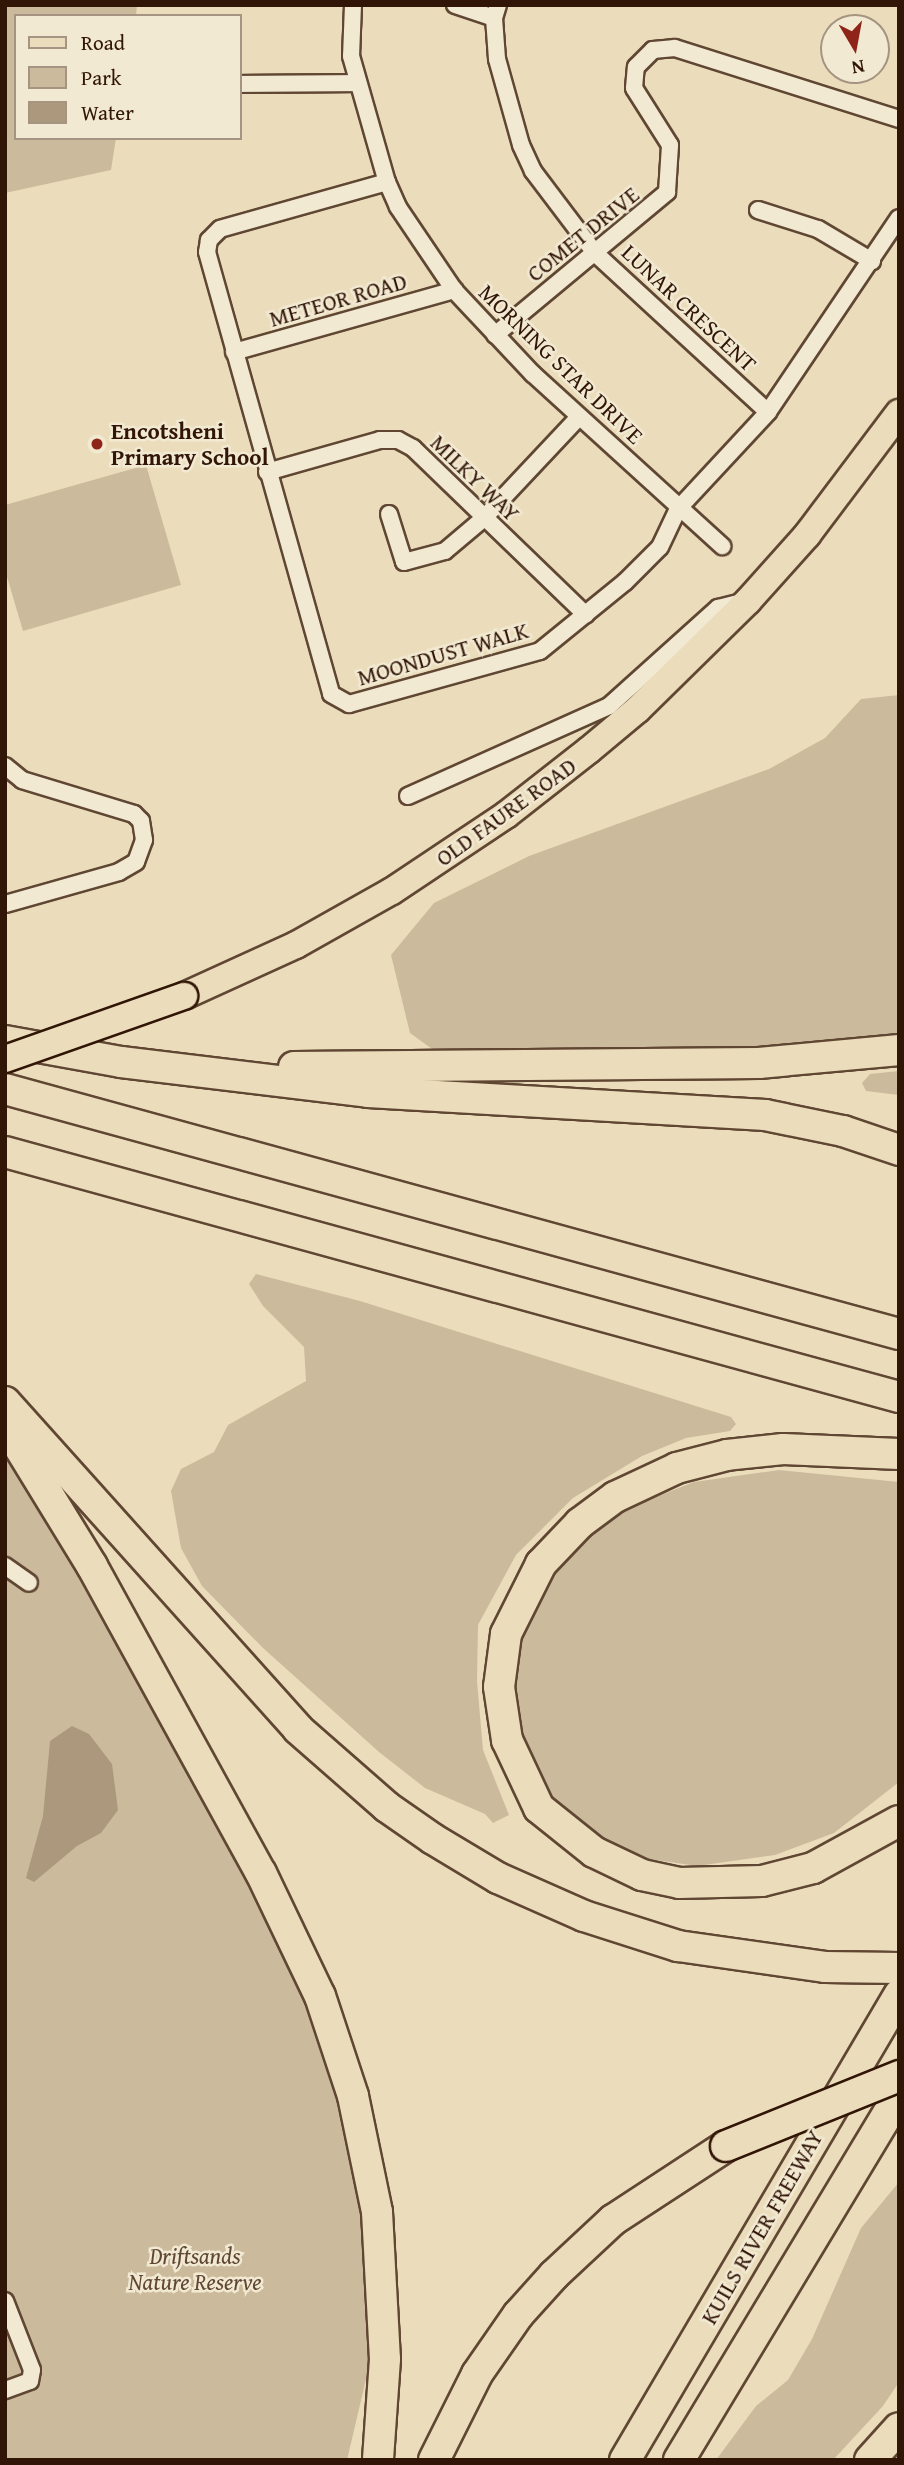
<!DOCTYPE html>
<html>
<head>
<meta charset="utf-8">
<style>
	body { margin:0 }
	#map { position:relative; width:904px; height:2465px; overflow:hidden; background:#ebddbb; font-family:"Gentium Book Plus",serif }
	div>[style] { position:absolute }
	.green>* { inset:0; background:#cbbb9c }
	.water>* { inset:0; background:#ac997d }
	.roads { filter:drop-shadow(2px 0 #604733) drop-shadow(-2px 0 #604733) drop-shadow(0 2px #604733) drop-shadow(0 -2px #604733) }
	.minor>* { height:16px; margin:-8px; padding:0 8px; transform-origin:8px; border-radius:8px; background:#f2e9d3 }
	.primary>* { height:26px; margin:-13px; padding:0 13px; transform-origin:13px; border-radius:13px; background:#ebddbb }
	.motorway>* { height:30px; margin:-15px; padding:0 15px; transform-origin:15px; border-radius:15px; background:#ebddbb }
	.bridges { filter:drop-shadow(2px 0 #311506) drop-shadow(-2px 0 #311506) drop-shadow(0 2px #311506) drop-shadow(0 -2px #311506) }
	.primary-bridge>* { height:26px; margin:-13px; padding:0 13px; transform-origin:13px; border-radius:13px; background:#ebddbb }
	.motorway-bridge>* { height:30px; margin:-15px; padding:0 15px; transform-origin:15px; border-radius:15px; background:#ebddbb }
	.dots>* { width:19px; height:19px; translate:-50% -50%; box-sizing:border-box; border:4px solid #f2e9d3; border-radius:50% }
	span { translate:-50% -50%; white-space:nowrap; text-align:center; line-height:1.15; -webkit-text-stroke:5px #f2e9d3; paint-order:stroke }
	.street-label { font-size:23px; color:#311506 }
	.poi-label { font-size:23px; color:#311506; font-weight:700 }
	.left { translate:0 -50%; text-align:left }
	.park-label { font-size:23px; color:#5f4733; font-style:italic }
	.frame { position:absolute; inset:0; border:7px solid #311506; pointer-events:none }
	.legend { position:absolute; left:14px; top:14px; width:228px; height:126px; box-sizing:border-box; background:#f2e9d3; border:2px solid #a59481; margin:0; padding:9px 12px; list-style:none; font-size:21px; color:#311506 }
	.legend li { display:flex; align-items:center; gap:14px; height:35px }
	.legend b { width:35px; border:2px solid #a59481 }
	.north { position:absolute; left:820px; top:14px; width:70px; height:70px; box-sizing:border-box; background:#f2e9d3; border:2px solid #a59481; border-radius:50%; rotate:170deg; font-size:19px; font-weight:700; line-height:28px; text-align:center; color:#311506 }
	.north::after { content:''; display:block; margin:auto; width:24px; height:32px; background:#8f2418; clip-path:polygon(50% 0,100% 100%,50% 72%,0 100%) }
</style>
</head>
<body>
<div id="map">
	<div class="green">
		<i style="clip-path:polygon(5px 5px,137px 5px,136px 16px,16px 16px,16px 138px,116px 138px,111px 170px,5px 193px)"></i>
		<i style="clip-path:polygon(146px 465px,181px 585px,23px 631px,5px 570px,5px 505px)"></i>
		<i style="clip-path:polygon(899px 695px,899px 1037px,777px 1046px,470px 1050px,432px 1049px,410px 1033px,391px 955px,434px 903px,529px 856px,769px 769px,825px 738px,861px 699px)"></i>
		<i style="clip-path:polygon(899px 1071px,899px 1095px,866px 1091px,862px 1083px,870px 1074px)"></i>
		<i style="clip-path:polygon(256px 1274px,360px 1301px,731px 1417px,736px 1424px,730px 1431px,686px 1438px,642px 1456px,573px 1498px,516px 1555px,478px 1625px,477px 1681px,483px 1750px,509px 1815px,493px 1823px,485px 1814px,425px 1788px,379px 1752px,263px 1648px,202px 1586px,181px 1548px,171px 1491px,181px 1469px,214px 1452px,228px 1425px,306px 1381px,304px 1347px,263px 1306px,249px 1284px)"></i>
		<i style="clip-path:polygon(5px 1450px,179px 1746px,322px 2025px,391px 2273px,347px 2460px,5px 2460px)"></i>
		<i style="clip-path:polygon(779px 1470px,899px 1482px,899px 1782px,834px 1833px,775px 1855px,697px 1866px,643px 1858px,609px 1846px,550px 1800px,525px 1748px,516px 1705px,515px 1665px,522px 1625px,543px 1585px,570px 1551px,620px 1511px,694px 1482px)"></i>
		<i style="clip-path:polygon(899px 2182px,899px 2382px,883px 2406px,833px 2460px,716px 2460px,756px 2406px,788px 2380px,812px 2339px,861px 2228px)"></i>
	</div>
	<div class="water">
		<i style="clip-path:polygon(72px 1726px,89px 1734px,112px 1764px,118px 1810px,101px 1833px,77px 1846px,34px 1882px,26px 1878px,43px 1816px,50px 1741px)"></i>
	</div>
	<div class="roads">
		<div class="minor">
			<i style="left:353px;top:5px;width:51px;rotate:92.2deg"></i>
			<i style="left:351px;top:56px;width:131px;rotate:74.1deg"></i>
			<i style="left:387px;top:182px;width:27px;rotate:66deg"></i>
			<i style="left:398px;top:207px;width:100px;rotate:56deg"></i>
			<i style="left:454px;top:290px;width:115px;rotate:46.8deg"></i>
			<i style="left:533px;top:374px;width:256px;rotate:42.3deg"></i>
			<i style="left:455px;top:5px;width:41px;rotate:18.4deg"></i>
			<i style="left:498px;top:5px;width:14px;rotate:107deg"></i>
			<i style="left:494px;top:18px;width:41px;rotate:85.8deg"></i>
			<i style="left:497px;top:59px;width:89px;rotate:74.4deg"></i>
			<i style="left:521px;top:145px;width:29px;rotate:65deg"></i>
			<i style="left:533px;top:171px;width:103px;rotate:52.9deg"></i>
			<i style="left:595px;top:253px;width:235px;rotate:42.6deg"></i>
			<i style="left:240px;top:84px;width:118px;rotate:-0.5deg"></i>
			<i style="left:387px;top:182px;width:173px;rotate:164.3deg"></i>
			<i style="left:220px;top:229px;width:16px;rotate:135deg"></i>
			<i style="left:209px;top:240px;width:12px;rotate:99deg"></i>
			<i style="left:207px;top:252px;width:459px;rotate:74.3deg"></i>
			<i style="left:331px;top:694px;width:21px;rotate:29deg"></i>
			<i style="left:349px;top:704px;width:198px;rotate:-15.5deg"></i>
			<i style="left:540px;top:651px;width:109px;rotate:-39.1deg"></i>
			<i style="left:625px;top:582px;width:49px;rotate:-45deg"></i>
			<i style="left:660px;top:547px;width:42px;rotate:-64.7deg"></i>
			<i style="left:678px;top:509px;width:132px;rotate:-47.1deg"></i>
			<i style="left:768px;top:412px;width:234px;rotate:-56deg"></i>
			<i style="left:758px;top:210px;width:63px;rotate:17.6deg"></i>
			<i style="left:818px;top:229px;width:63px;rotate:30.7deg"></i>
			<i style="left:495px;top:335px;width:224px;rotate:-39.7deg"></i>
			<i style="left:667px;top:192px;width:47px;rotate:-86.3deg"></i>
			<i style="left:670px;top:145px;width:67px;rotate:-122.3deg"></i>
			<i style="left:634px;top:88px;width:21px;rotate:-85deg"></i>
			<i style="left:636px;top:67px;width:24px;rotate:-45deg"></i>
			<i style="left:653px;top:50px;width:22px;rotate:-5deg"></i>
			<i style="left:675px;top:48px;width:235px;rotate:17.6deg"></i>
			<i style="left:234px;top:352px;width:229px;rotate:-15.7deg"></i>
			<i style="left:267px;top:472px;width:117px;rotate:-15.8deg"></i>
			<i style="left:380px;top:440px;width:18px"></i>
			<i style="left:398px;top:440px;width:17px;rotate:28deg"></i>
			<i style="left:413px;top:448px;width:240px;rotate:44deg"></i>
			<i style="left:389px;top:514px;width:50px;rotate:72.6deg"></i>
			<i style="left:404px;top:562px;width:42px;rotate:-15deg"></i>
			<i style="left:445px;top:551px;width:51px;rotate:-40.2deg"></i>
			<i style="left:484px;top:518px;width:139px;rotate:-46.8deg"></i>
			<i style="left:5px;top:766px;width:22px;rotate:39deg"></i>
			<i style="left:22px;top:780px;width:117px;rotate:16.9deg"></i>
			<i style="left:134px;top:814px;width:10px;rotate:45deg"></i>
			<i style="left:141px;top:821px;width:19px;rotate:81deg"></i>
			<i style="left:144px;top:840px;width:23px;rotate:110deg"></i>
			<i style="left:136px;top:862px;width:20px;rotate:150deg"></i>
			<i style="left:119px;top:872px;width:118px;rotate:164.3deg"></i>
			<i style="left:408px;top:796px;width:220px;rotate:-24.1deg"></i>
			<i style="left:609px;top:706px;width:147px;rotate:-42deg"></i>
			<i style="left:718px;top:608px;width:30px;rotate:-14deg"></i>
			<i style="left:5px;top:1566px;width:29px;rotate:35deg"></i>
			<i style="left:5px;top:2301px;width:74px;rotate:68.6deg"></i>
			<i style="left:32px;top:2370px;width:11px;rotate:100deg"></i>
			<i style="left:30px;top:2381px;width:27px;rotate:160deg"></i>
		</div>
		<div class="primary">
			<i style="left:184px;top:996px;width:123px;rotate:-24.5deg"></i>
			<i style="left:296px;top:945px;width:110px;rotate:-29.4deg"></i>
			<i style="left:392px;top:891px;width:137px;rotate:-33.7deg"></i>
			<i style="left:506px;top:815px;width:105px;rotate:-38.1deg"></i>
			<i style="left:589px;top:750px;width:64px;rotate:-39.9deg"></i>
			<i style="left:638px;top:709px;width:154px;rotate:-44.5deg"></i>
			<i style="left:748px;top:601px;width:89px;rotate:-48.2deg"></i>
			<i style="left:807px;top:535px;width:153px;rotate:-53deg"></i>
		</div>
		<div class="motorway">
			<i style="left:5px;top:1041px;width:118px;rotate:10.3deg"></i>
			<i style="left:121px;top:1062px;width:249px;rotate:6.9deg"></i>
			<i style="left:368px;top:1092px;width:398px;rotate:3.3deg"></i>
			<i style="left:765px;top:1115px;width:80px;rotate:11.6deg"></i>
			<i style="left:843px;top:1131px;width:59px;rotate:18.7deg"></i>
			<i style="left:294px;top:1067px;width:465px;rotate:-0.5deg"></i>
			<i style="left:759px;top:1063px;width:141px;rotate:-5.3deg"></i>
			<i style="left:5px;top:1089px;width:927px;rotate:15.33deg"></i>
			<i style="left:5px;top:1152px;width:927px;rotate:15.33deg"></i>
			<i style="left:5px;top:1402px;width:439px;rotate:48.1deg"></i>
			<i style="left:298px;top:1729px;width:118px;rotate:41.2deg"></i>
			<i style="left:387px;top:1807px;width:56px;rotate:34.8deg"></i>
			<i style="left:433px;top:1839px;width:76px;rotate:31deg"></i>
			<i style="left:498px;top:1878px;width:94px;rotate:23.8deg"></i>
			<i style="left:584px;top:1916px;width:99px;rotate:17.7deg"></i>
			<i style="left:678px;top:1946px;width:148px;rotate:8.1deg"></i>
			<i style="left:825px;top:1967px;width:74px;rotate:0.8deg"></i>
			<i style="left:5px;top:1424px;width:167px;rotate:58.5deg"></i>
			<i style="left:92px;top:1566px;width:350px;rotate:61.2deg"></i>
			<i style="left:261px;top:1873px;width:136px;rotate:64.4deg"></i>
			<i style="left:320px;top:1996px;width:105px;rotate:71.7deg"></i>
			<i style="left:353px;top:2096px;width:118px;rotate:78.3deg"></i>
			<i style="left:377px;top:2212px;width:147px;rotate:86.9deg"></i>
			<i style="left:385px;top:2359px;width:101px;rotate:94deg"></i>
			<i style="left:899px;top:1454px;width:116px;rotate:-177.5deg"></i>
			<i style="left:783px;top:1449px;width:56px;rotate:173.9deg"></i>
			<i style="left:727px;top:1455px;width:52px;rotate:165.4deg"></i>
			<i style="left:677px;top:1468px;width:68px;rotate:154.9deg"></i>
			<i style="left:615px;top:1497px;width:44px;rotate:143.4deg"></i>
			<i style="left:580px;top:1523px;width:57px;rotate:133.6deg"></i>
			<i style="left:541px;top:1564px;width:78px;rotate:116.6deg"></i>
			<i style="left:506px;top:1634px;width:53px;rotate:97.5deg"></i>
			<i style="left:499px;top:1687px;width:54px;rotate:81.4deg"></i>
			<i style="left:507px;top:1740px;width:75px;rotate:64.8deg"></i>
			<i style="left:539px;top:1808px;width:70px;rotate:38.7deg"></i>
			<i style="left:594px;top:1852px;width:53px;rotate:25.6deg"></i>
			<i style="left:642px;top:1875px;width:38px;rotate:12deg"></i>
			<i style="left:679px;top:1883px;width:83px;rotate:-1.4deg"></i>
			<i style="left:762px;top:1881px;width:53px;rotate:-14.3deg"></i>
			<i style="left:813px;top:1868px;width:98px;rotate:-28.7deg"></i>
			<i style="left:434px;top:2460px;width:96px;rotate:-63.4deg"></i>
			<i style="left:477px;top:2374px;width:72px;rotate:-55.2deg"></i>
			<i style="left:518px;top:2315px;width:54px;rotate:-48deg"></i>
			<i style="left:554px;top:2275px;width:81px;rotate:-43deg"></i>
			<i style="left:613px;top:2220px;width:135px;rotate:-33.2deg"></i>
			<i style="left:625px;top:2460px;width:540px;rotate:-59.49deg"></i>
			<i style="left:679px;top:2460px;width:425px;rotate:-58.9deg"></i>
			<i style="left:870px;top:2460px;width:43px;rotate:-47.8deg"></i>
		</div>
	</div>
	<div class="bridges">
		<div class="primary-bridge">
			<i style="left:5px;top:1059px;width:190px;rotate:-19.4deg"></i>
		</div>
		<div class="motorway-bridge">
			<i style="left:726px;top:2146px;width:187px;rotate:-22deg"></i>
		</div>
	</div>
	<div class="dots">
		<i style="left:97px;top:444px;background:#8f2418"></i>
	</div>
	<div class="street-label">
		<span style="left:583px;top:234px;rotate:-39deg">COMET DRIVE</span>
		<span style="left:338px;top:300px;rotate:-16deg">METEOR ROAD</span>
		<span style="left:689px;top:308px;rotate:43deg">LUNAR CRESCENT</span>
		<span style="left:561px;top:364px;rotate:44deg">MORNING STAR DRIVE</span>
		<span style="left:475px;top:478px;rotate:44deg">MILKY WAY</span>
		<span style="left:443px;top:654px;rotate:-16deg">MOONDUST WALK</span>
		<span style="left:506px;top:812px;rotate:-36deg">OLD FAURE ROAD</span>
		<span style="left:762px;top:2227px;rotate:-60deg">KUILS RIVER FREEWAY</span>
	</div>
	<div class="poi-label">
		<span class="left" style="left:111px;top:444px">Encotsheni<br>Primary School</span>
	</div>
	<div class="park-label">
		<span style="left:195px;top:2269px">Driftsands<br>Nature Reserve</span>
	</div>
	<div class="frame"></div>
	<ul class="legend">
	<li><b style="height:9px;background:#ebddbb"></b>Road</li>
	<li><b style="height:19px;background:#cbbb9c"></b>Park</li>
	<li><b style="height:19px;background:#ac997d"></b>Water</li>
	</ul>
	<div class="north">N</div>
</div>
</body>
</html>
